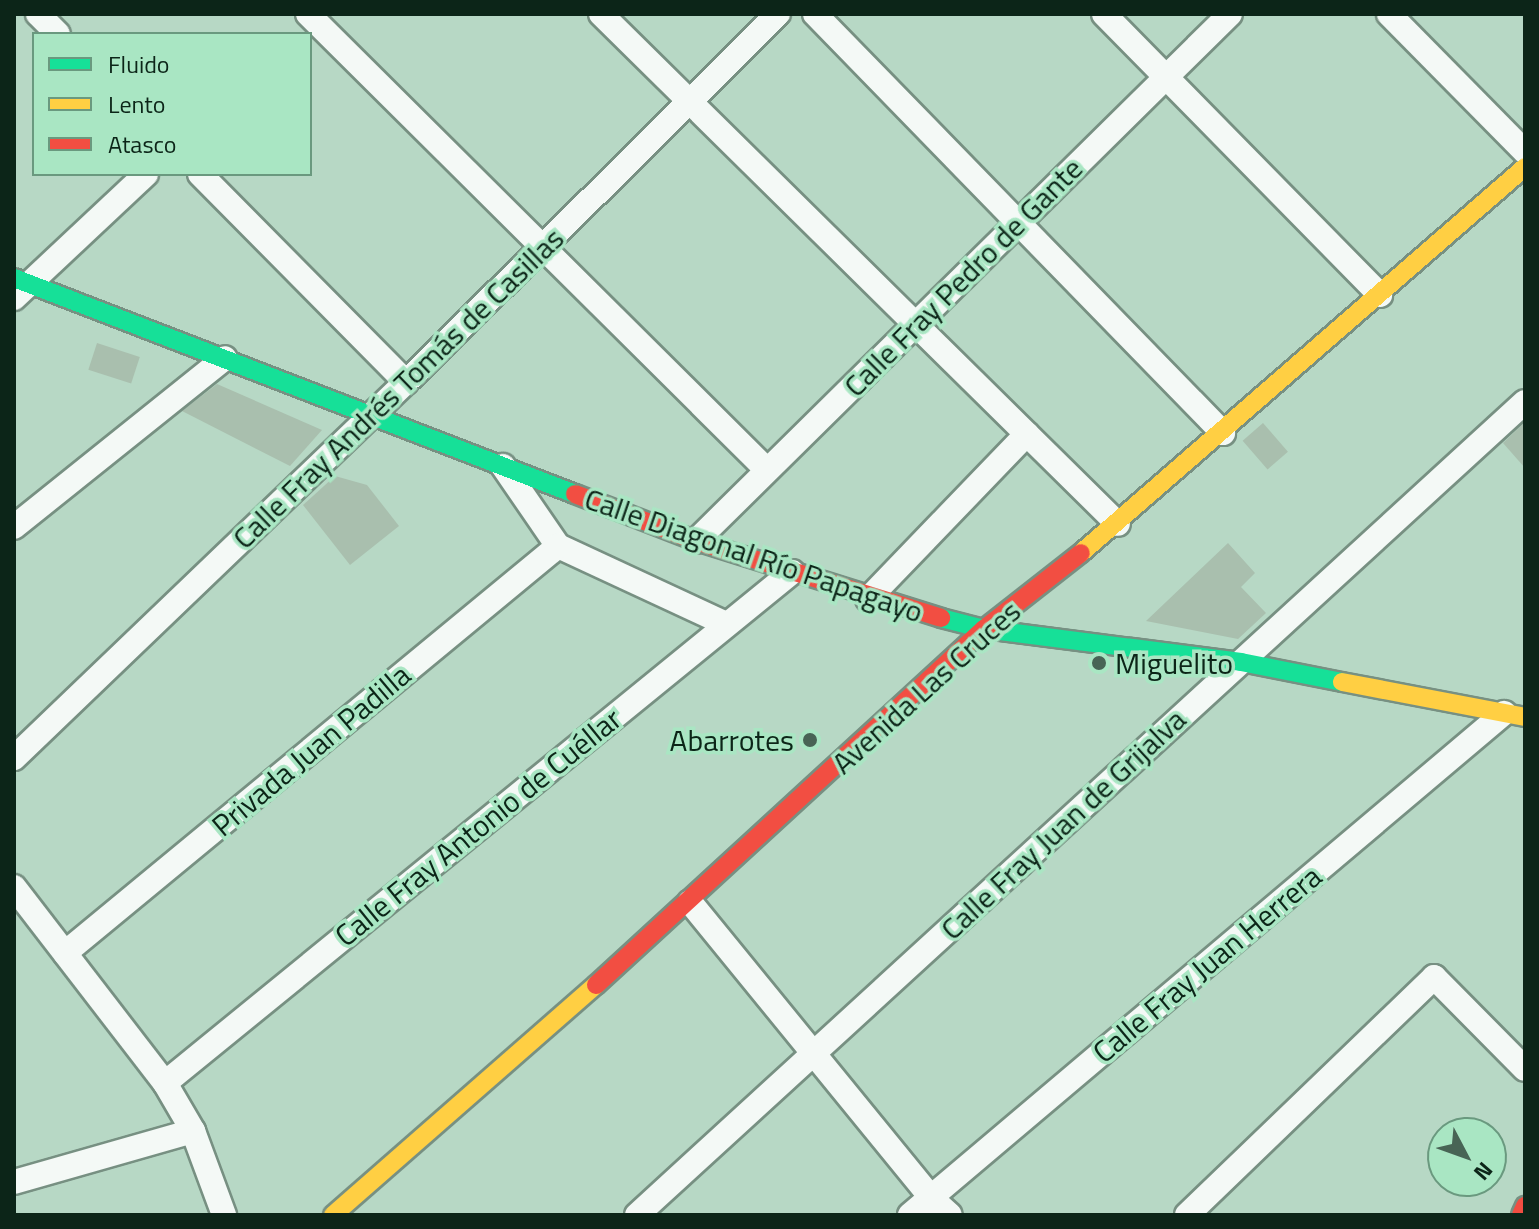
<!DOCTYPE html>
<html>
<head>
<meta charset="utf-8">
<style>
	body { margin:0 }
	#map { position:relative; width:1539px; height:1229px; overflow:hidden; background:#b7d8c5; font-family:"Titillium Web",sans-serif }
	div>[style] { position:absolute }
	.building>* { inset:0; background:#a9bfae; transform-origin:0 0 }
	.roads { filter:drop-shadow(2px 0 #779082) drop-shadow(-2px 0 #779082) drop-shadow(0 2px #779082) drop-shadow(0 -2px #779082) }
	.street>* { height:24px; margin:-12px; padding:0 12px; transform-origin:12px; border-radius:12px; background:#f4f9f6 }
	.fast>* { height:18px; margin:-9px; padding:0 9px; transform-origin:9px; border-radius:9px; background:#16e098 }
	.slow>* { height:18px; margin:-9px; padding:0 9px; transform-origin:9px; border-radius:9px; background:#ffcf43 }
	.jam>* { height:18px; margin:-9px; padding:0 9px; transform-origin:9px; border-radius:9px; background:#f24e42 }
	.dots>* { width:22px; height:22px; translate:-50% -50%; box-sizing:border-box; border:4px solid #a9e6c3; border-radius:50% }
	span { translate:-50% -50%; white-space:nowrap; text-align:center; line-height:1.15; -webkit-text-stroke:7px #a9e6c3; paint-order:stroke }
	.street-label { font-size:30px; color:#0c2518 }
	.poi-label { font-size:30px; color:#0c2518 }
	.left { translate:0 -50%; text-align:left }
	.right { translate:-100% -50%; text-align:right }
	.frame { position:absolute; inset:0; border:16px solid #0c2518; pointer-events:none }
	.legend { position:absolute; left:32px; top:32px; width:280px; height:144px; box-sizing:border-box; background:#a9e6c3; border:2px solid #6a997f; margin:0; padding:10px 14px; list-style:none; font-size:24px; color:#0c2518 }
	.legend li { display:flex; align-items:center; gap:16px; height:40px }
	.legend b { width:40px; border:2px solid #6a997f }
	.north { position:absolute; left:1427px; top:1117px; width:80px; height:80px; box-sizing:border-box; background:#a9e6c3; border:2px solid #6a997f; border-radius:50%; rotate:131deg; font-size:22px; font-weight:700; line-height:32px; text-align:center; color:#0c2518 }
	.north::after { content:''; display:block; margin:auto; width:28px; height:36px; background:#486455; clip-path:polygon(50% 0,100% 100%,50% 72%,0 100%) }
</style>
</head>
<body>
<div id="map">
	<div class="building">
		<i style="left:97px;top:343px;width:45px;height:28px;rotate:18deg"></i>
		<i style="clip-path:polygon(217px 384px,322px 430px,290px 466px,182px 411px)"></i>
		<i style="clip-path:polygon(1525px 422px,1525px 468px,1503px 443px)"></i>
		<i style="left:1263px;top:423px;width:38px;height:27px;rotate:49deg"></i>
		<i style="clip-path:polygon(335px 476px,367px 485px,399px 526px,350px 565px,303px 505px)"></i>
		<i style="clip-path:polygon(1228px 543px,1255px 573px,1241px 587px,1266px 613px,1238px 639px,1146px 621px)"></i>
	</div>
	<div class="roads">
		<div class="street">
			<i style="left:38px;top:14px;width:28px;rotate:45deg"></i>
			<i style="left:308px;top:14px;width:647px;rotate:44.81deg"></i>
			<i style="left:601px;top:14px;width:726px;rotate:44.61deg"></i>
			<i style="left:815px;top:14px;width:585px;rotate:45.76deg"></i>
			<i style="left:1104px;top:14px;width:394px;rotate:45.5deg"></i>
			<i style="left:1389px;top:14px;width:194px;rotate:45.4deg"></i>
			<i style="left:200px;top:174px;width:293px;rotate:45.3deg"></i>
			<i style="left:14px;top:298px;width:181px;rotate:-43.2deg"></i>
			<i style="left:503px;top:466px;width:97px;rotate:55.5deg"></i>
			<i style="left:558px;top:546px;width:185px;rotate:24.9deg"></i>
			<i style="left:14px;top:527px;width:270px;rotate:-38.7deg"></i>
			<i style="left:696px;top:541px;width:750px;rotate:-44.62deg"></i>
			<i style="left:868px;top:599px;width:229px;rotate:-46.1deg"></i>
			<i style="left:14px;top:758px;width:543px;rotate:-43.81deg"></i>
			<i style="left:406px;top:382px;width:523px;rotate:-44.69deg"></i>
			<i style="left:14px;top:887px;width:247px;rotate:52.4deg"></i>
			<i style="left:165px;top:1083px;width:56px;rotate:59.7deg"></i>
			<i style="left:193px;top:1131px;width:90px;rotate:69.7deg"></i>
			<i style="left:690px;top:902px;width:382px;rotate:50.8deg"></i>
			<i style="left:931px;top:1198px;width:25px;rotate:42deg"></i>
			<i style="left:65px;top:953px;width:639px;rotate:-39.54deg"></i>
			<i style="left:165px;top:1083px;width:809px;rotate:-39.18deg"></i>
			<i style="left:14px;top:1182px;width:186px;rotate:-15.9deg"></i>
			<i style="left:637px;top:1215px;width:1204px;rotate:-42.48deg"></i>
			<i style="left:910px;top:1215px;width:778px;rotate:-40.2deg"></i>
			<i style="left:1187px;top:1215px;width:343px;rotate:-43.9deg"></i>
			<i style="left:1434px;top:977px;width:129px;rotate:45.3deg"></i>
		</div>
		<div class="fast">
			<i style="left:14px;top:278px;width:601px;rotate:21.06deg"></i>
			<i style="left:941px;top:618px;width:44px;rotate:14.3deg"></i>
			<i style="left:984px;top:629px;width:259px;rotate:7.3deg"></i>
			<i style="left:1241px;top:662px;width:103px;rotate:11.2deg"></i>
		</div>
		<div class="slow">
			<i style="left:1081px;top:553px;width:588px;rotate:-41deg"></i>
			<i style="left:1342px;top:682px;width:186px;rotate:10.8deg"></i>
			<i style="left:333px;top:1215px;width:349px;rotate:-41.2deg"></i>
		</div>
		<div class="jam">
			<i style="left:575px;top:494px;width:130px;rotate:21.2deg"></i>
			<i style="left:696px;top:541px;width:257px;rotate:17.4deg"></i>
			<i style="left:596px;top:985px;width:527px;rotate:-42.54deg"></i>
			<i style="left:984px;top:629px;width:123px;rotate:-38.1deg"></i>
			<i style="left:1521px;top:1215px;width:10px;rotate:-66deg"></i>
		</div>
	</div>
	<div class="dots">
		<i style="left:1099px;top:663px;background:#486455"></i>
		<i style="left:810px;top:740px;background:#486455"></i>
	</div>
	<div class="street-label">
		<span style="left:963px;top:277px;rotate:-45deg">Calle Fray Pedro de Gante</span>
		<span style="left:398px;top:388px;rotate:-44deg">Calle Fray Andrés Tomás de Casillas</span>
		<span style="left:754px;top:555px;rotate:19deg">Calle Diagonal Río Papagayo</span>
		<span style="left:926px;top:687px;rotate:-42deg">Avenida Las Cruces</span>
		<span style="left:311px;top:750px;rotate:-40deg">Privada Juan Padilla</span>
		<span style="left:1063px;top:824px;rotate:-43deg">Calle Fray Juan de Grijalva</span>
		<span style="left:478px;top:827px;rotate:-39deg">Calle Fray Antonio de Cuéllar</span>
		<span style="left:1207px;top:964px;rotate:-40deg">Calle Fray Juan Herrera</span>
	</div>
	<div class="poi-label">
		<span class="left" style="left:1115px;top:663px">Miguelito</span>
		<span class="right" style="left:794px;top:740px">Abarrotes</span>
	</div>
	<div class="frame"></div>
	<ul class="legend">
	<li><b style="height:10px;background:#16e098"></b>Fluido</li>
	<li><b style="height:10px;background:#ffcf43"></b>Lento</li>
	<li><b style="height:10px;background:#f24e42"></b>Atasco</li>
	</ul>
	<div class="north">N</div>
</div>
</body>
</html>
